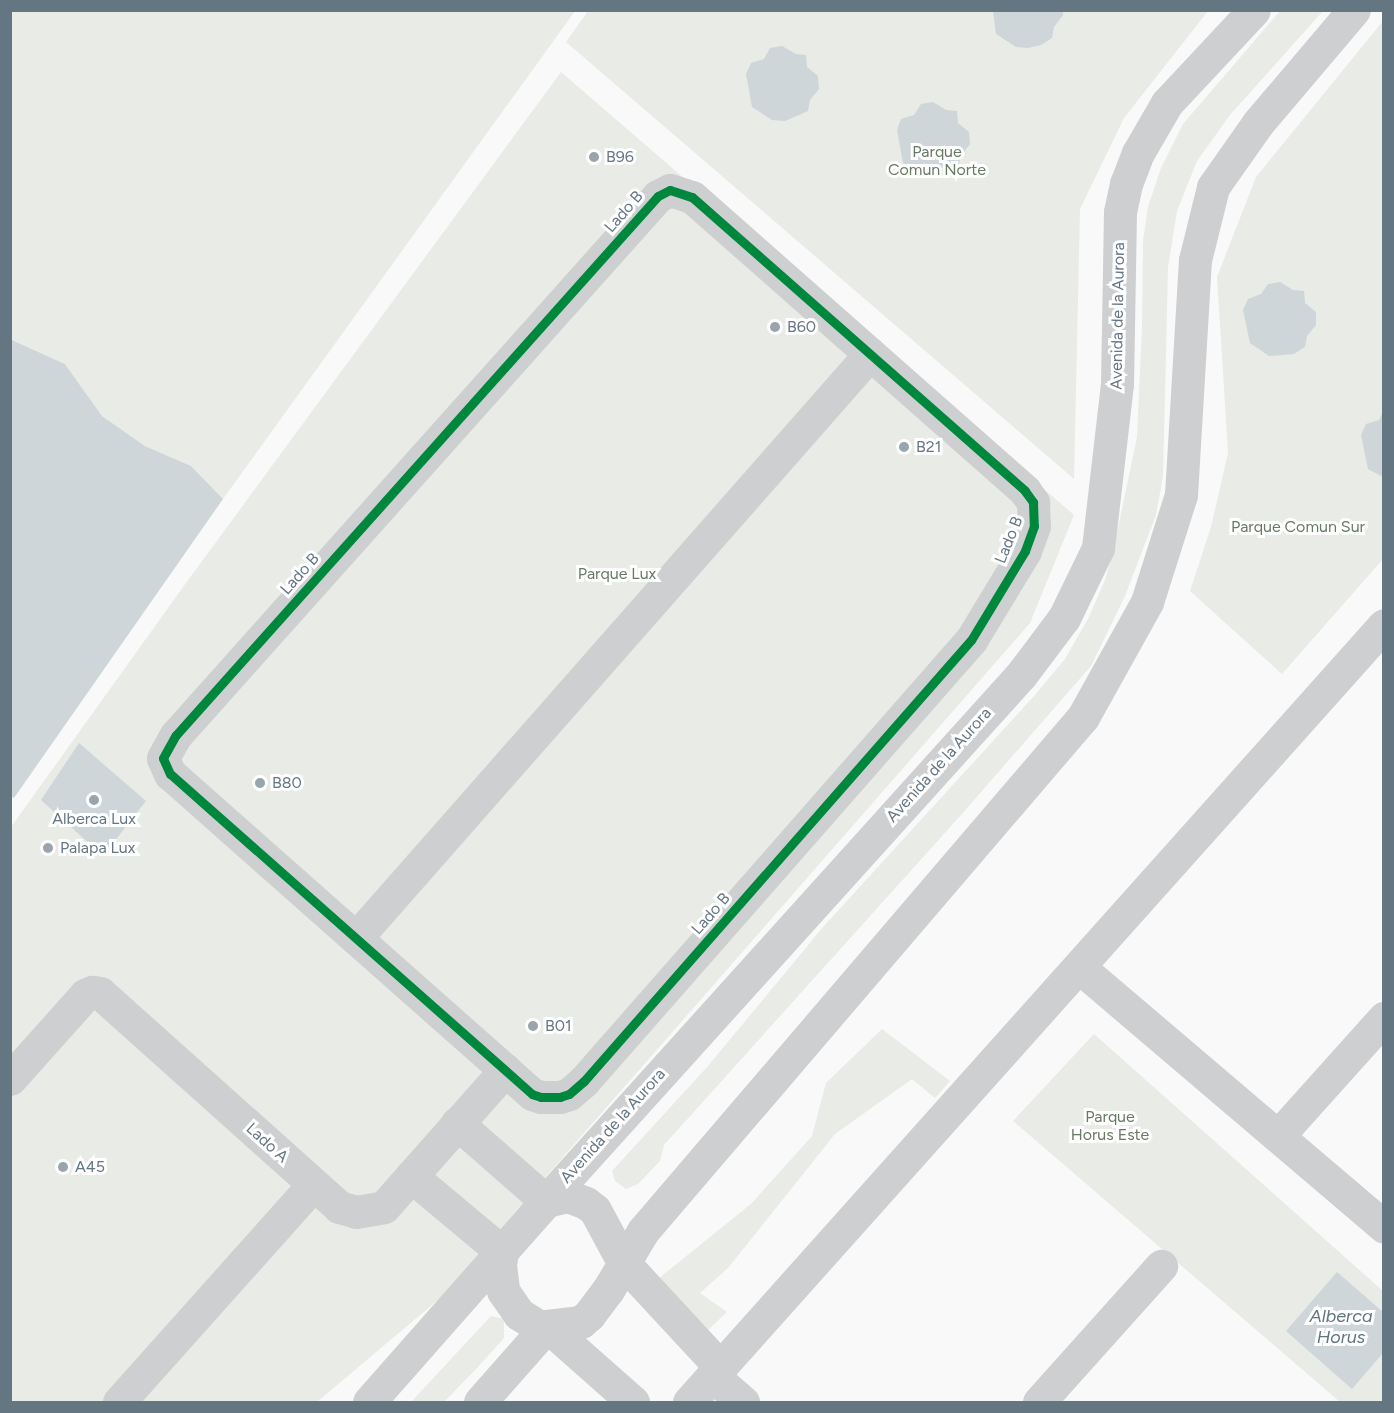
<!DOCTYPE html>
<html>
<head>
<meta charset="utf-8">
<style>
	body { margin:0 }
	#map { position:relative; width:1394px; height:1413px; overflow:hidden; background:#f9f9f9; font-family:Figtree,sans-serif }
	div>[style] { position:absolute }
	.green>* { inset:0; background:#e8ebe6 }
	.water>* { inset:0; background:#ced6d9 }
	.minor>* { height:33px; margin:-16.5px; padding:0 16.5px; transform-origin:16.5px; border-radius:16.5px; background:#cecfd0 }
	.cycleway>* { height:9px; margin:-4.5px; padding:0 4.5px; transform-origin:4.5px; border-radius:4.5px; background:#00873e }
	.dots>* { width:16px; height:16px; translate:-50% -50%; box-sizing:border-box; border:3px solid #fff; border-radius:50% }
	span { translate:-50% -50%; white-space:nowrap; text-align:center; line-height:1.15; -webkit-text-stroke:6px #fff; paint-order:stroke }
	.park-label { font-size:16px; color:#687a64 }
	.poi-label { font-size:16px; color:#657683 }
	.left { translate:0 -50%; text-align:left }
	.street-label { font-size:16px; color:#657683 }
	.water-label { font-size:18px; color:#60757c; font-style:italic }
	.frame { position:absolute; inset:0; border:12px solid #657683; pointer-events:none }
</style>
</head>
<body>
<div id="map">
	<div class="green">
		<i style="clip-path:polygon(11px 11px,575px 11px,223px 499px,191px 466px,145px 446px,102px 416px,65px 364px,11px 339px)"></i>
		<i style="clip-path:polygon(588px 11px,1208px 11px,1124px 118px,1080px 209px,1074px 479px,566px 42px)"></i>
		<i style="clip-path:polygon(1280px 11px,1323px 11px,1230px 115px,1197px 161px,1177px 211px,1168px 267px,1163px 476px,1156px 515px,1125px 596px,1091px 666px,961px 815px,664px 1145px,660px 1161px,638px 1184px,626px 1189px,615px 1181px,612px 1171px,708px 1066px,824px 926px,1035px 695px,1065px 659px,1089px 617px,1105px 580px,1113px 552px,1137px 437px,1142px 328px,1143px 241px,1148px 207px,1161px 168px,1183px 124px)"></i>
		<i style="clip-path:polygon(1383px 21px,1383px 559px,1282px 674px,1190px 591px,1211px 527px,1228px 453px,1217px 277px,1256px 177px)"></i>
		<i style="clip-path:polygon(561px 72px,1074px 515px,1030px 623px,439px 1299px,317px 1402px,11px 1402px,11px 827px,186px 583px)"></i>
		<i style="clip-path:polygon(882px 1029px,950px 1081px,935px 1098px,912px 1079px,835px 1134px,728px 1268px,700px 1293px,727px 1312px,707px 1331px,653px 1283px,752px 1203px,812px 1136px,826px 1083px)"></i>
		<i style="clip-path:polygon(1094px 1034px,1383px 1291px,1383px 1402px,1340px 1402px,1013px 1121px)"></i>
		<i style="clip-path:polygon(491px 1316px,504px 1319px,504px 1338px,477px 1368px,444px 1402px,411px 1402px)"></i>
	</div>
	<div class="water">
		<i style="clip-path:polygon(993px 11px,1063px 11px,1063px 15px,1054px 27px,1052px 38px,1041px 45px,1028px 48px,1016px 47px,996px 34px)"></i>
		<i style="clip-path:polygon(782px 46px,796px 54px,806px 55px,807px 67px,818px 76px,819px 89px,810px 100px,808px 111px,785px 121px,772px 120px,752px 107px,746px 74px,751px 63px,764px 59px,770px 48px)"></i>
		<i style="clip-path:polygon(933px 102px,946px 110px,957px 111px,958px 123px,969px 132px,970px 144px,961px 156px,958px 167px,948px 174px,935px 177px,923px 176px,903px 163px,897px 130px,901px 119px,914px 115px,921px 104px)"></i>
		<i style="clip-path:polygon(1280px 282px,1293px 290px,1304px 291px,1305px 303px,1316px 312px,1316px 325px,1307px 336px,1305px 347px,1294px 354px,1269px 356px,1250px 343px,1243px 310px,1248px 299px,1261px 294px,1268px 284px)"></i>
		<i style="clip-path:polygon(10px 339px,65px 364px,102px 416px,145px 446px,191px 466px,223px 499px,14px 798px,10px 796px)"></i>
		<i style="clip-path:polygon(1383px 412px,1383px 477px,1368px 469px,1361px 435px,1366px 424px,1379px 420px)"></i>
		<i style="clip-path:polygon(79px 743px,146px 801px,103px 856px,41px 800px)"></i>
		<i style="clip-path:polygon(1337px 1272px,1383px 1312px,1383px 1353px,1352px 1389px,1286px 1331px)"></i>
	</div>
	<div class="minor">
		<i style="left:670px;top:190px;width:23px;rotate:18deg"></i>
		<i style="left:692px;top:197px;width:444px;rotate:41.4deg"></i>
		<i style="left:1025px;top:491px;width:14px;rotate:54deg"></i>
		<i style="left:1033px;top:502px;width:24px;rotate:88deg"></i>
		<i style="left:1034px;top:526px;width:27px;rotate:110deg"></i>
		<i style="left:1025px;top:551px;width:104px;rotate:121.2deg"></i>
		<i style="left:971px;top:640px;width:587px;rotate:131.27deg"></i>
		<i style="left:584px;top:1081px;width:20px;rotate:139deg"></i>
		<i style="left:569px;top:1094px;width:9px;rotate:162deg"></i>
		<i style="left:560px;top:1097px;width:19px;rotate:180deg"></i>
		<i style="left:541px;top:1097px;width:9px;rotate:-162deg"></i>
		<i style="left:532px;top:1094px;width:483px;rotate:-138.5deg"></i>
		<i style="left:170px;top:774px;width:17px;rotate:-114deg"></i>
		<i style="left:163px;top:758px;width:26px;rotate:-61deg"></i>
		<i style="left:176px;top:735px;width:723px;rotate:-48.2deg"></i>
		<i style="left:658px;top:196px;width:13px;rotate:-27deg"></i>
		<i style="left:356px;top:938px;width:778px;rotate:-48.65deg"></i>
		<i style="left:1079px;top:967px;width:401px;rotate:40.4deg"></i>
		<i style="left:10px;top:1079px;width:113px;rotate:-48.2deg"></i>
		<i style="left:85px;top:995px;width:8px;rotate:-23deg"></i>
		<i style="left:92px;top:992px;width:8px;rotate:7deg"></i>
		<i style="left:100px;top:993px;width:321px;rotate:41.8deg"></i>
		<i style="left:339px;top:1207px;width:18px;rotate:16deg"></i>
		<i style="left:356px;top:1212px;width:28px;rotate:-10deg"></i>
		<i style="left:384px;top:1207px;width:183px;rotate:-48.5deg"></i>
		<i style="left:457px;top:1123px;width:118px;rotate:41.2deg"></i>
		<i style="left:546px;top:1201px;width:23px;rotate:-13deg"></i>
		<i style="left:568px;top:1196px;width:19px;rotate:21deg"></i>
		<i style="left:586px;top:1203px;width:11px;rotate:38deg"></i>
		<i style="left:595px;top:1210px;width:59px;rotate:61.7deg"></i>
		<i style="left:623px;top:1262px;width:144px;rotate:47.2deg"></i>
		<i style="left:1278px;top:1136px;width:159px;rotate:-48.1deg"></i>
		<i style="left:411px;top:1176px;width:119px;rotate:39.9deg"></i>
		<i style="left:502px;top:1252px;width:13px;rotate:99deg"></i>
		<i style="left:500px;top:1265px;width:26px;rotate:83deg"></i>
		<i style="left:503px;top:1291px;width:28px;rotate:55deg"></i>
		<i style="left:519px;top:1314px;width:25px;rotate:32deg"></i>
		<i style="left:540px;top:1327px;width:7px;rotate:-8deg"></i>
		<i style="left:547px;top:1326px;width:115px;rotate:41.5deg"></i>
		<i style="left:713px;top:1376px;width:40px;rotate:41deg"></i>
		<i style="left:119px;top:1402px;width:291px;rotate:-48.2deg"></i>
		<i style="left:369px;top:1402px;width:268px;rotate:-48.6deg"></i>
		<i style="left:546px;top:1201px;width:709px;rotate:-47.92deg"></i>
		<i style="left:1021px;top:675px;width:71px;rotate:-53deg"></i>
		<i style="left:1064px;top:618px;width:78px;rotate:-64.1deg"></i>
		<i style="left:1098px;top:548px;width:165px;rotate:-83.4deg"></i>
		<i style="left:1117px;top:384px;width:172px;rotate:-89deg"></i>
		<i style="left:1120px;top:212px;width:29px;rotate:-78deg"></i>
		<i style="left:1126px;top:184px;width:33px;rotate:-69deg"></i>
		<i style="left:1138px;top:153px;width:58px;rotate:-59.9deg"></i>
		<i style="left:1167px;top:103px;width:127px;rotate:-46.9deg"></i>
		<i style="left:480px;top:1402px;width:101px;rotate:-48.6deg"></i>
		<i style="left:547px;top:1326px;width:34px;rotate:-7deg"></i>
		<i style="left:581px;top:1322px;width:11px;rotate:-41deg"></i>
		<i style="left:589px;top:1315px;width:31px;rotate:-53deg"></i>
		<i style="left:608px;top:1290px;width:69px;rotate:-59.3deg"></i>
		<i style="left:643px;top:1231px;width:677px;rotate:-49.44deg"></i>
		<i style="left:1083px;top:717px;width:132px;rotate:-60.9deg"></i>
		<i style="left:1147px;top:602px;width:112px;rotate:-72.4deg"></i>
		<i style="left:1181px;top:495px;width:235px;rotate:-86.6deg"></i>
		<i style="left:1195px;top:260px;width:75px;rotate:-76.1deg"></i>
		<i style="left:1213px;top:187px;width:78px;rotate:-54.9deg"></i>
		<i style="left:1258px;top:123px;width:148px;rotate:-49.7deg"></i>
		<i style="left:689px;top:1402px;width:1042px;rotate:-48.19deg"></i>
		<i style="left:1039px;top:1402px;width:183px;rotate:-48.1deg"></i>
	</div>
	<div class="cycleway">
		<i style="left:670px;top:190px;width:23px;rotate:18deg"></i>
		<i style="left:692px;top:197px;width:444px;rotate:41.4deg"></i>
		<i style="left:1025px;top:491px;width:14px;rotate:54deg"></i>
		<i style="left:1033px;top:502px;width:24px;rotate:88deg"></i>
		<i style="left:1034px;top:526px;width:27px;rotate:110deg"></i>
		<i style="left:1025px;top:551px;width:104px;rotate:121.2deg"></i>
		<i style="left:971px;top:640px;width:587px;rotate:131.27deg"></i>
		<i style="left:584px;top:1081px;width:20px;rotate:139deg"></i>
		<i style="left:569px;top:1094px;width:9px;rotate:162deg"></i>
		<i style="left:560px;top:1097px;width:19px;rotate:180deg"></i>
		<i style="left:541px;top:1097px;width:9px;rotate:-162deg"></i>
		<i style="left:532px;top:1094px;width:483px;rotate:-138.5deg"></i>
		<i style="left:170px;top:774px;width:17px;rotate:-114deg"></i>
		<i style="left:163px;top:758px;width:26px;rotate:-61deg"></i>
		<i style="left:176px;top:735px;width:723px;rotate:-48.2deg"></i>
		<i style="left:658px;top:196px;width:13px;rotate:-27deg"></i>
	</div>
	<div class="dots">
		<i style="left:594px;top:157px;background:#99a4ac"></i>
		<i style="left:775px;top:327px;background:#99a4ac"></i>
		<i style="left:904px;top:447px;background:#99a4ac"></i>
		<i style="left:260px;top:783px;background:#99a4ac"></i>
		<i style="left:94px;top:800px;background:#99a4ac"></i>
		<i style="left:48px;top:848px;background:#99a4ac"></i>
		<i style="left:533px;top:1026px;background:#99a4ac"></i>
		<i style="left:63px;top:1167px;background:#99a4ac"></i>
	</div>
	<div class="park-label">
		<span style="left:937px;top:161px">Parque<br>Comun Norte</span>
		<span style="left:1298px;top:527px">Parque Comun Sur</span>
		<span style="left:617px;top:574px">Parque Lux</span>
		<span style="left:1110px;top:1126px">Parque<br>Horus Este</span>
	</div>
	<div class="poi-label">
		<span class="left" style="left:606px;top:157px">B96</span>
		<span class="left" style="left:787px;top:327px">B60</span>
		<span class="left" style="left:916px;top:447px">B21</span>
		<span class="left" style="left:272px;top:783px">B80</span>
		<span style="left:94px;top:819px">Alberca Lux</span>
		<span class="left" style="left:60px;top:848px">Palapa Lux</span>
		<span class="left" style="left:545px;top:1026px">B01</span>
		<span class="left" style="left:75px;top:1167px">A45</span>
	</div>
	<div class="street-label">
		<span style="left:624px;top:212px;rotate:-49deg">Lado B</span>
		<span style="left:1118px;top:316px;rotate:-89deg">Avenida de la Aurora</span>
		<span style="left:1009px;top:540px;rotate:-68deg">Lado B</span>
		<span style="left:300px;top:574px;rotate:-48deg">Lado B</span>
		<span style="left:939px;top:765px;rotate:-48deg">Avenida de la Aurora</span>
		<span style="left:711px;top:914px;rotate:-49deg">Lado B</span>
		<span style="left:613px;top:1126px;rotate:-48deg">Avenida de la Aurora</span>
		<span style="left:267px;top:1143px;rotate:42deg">Lado A</span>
	</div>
	<div class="water-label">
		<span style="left:1341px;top:1327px">Alberca<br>Horus</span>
	</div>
	<div class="frame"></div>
</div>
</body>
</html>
